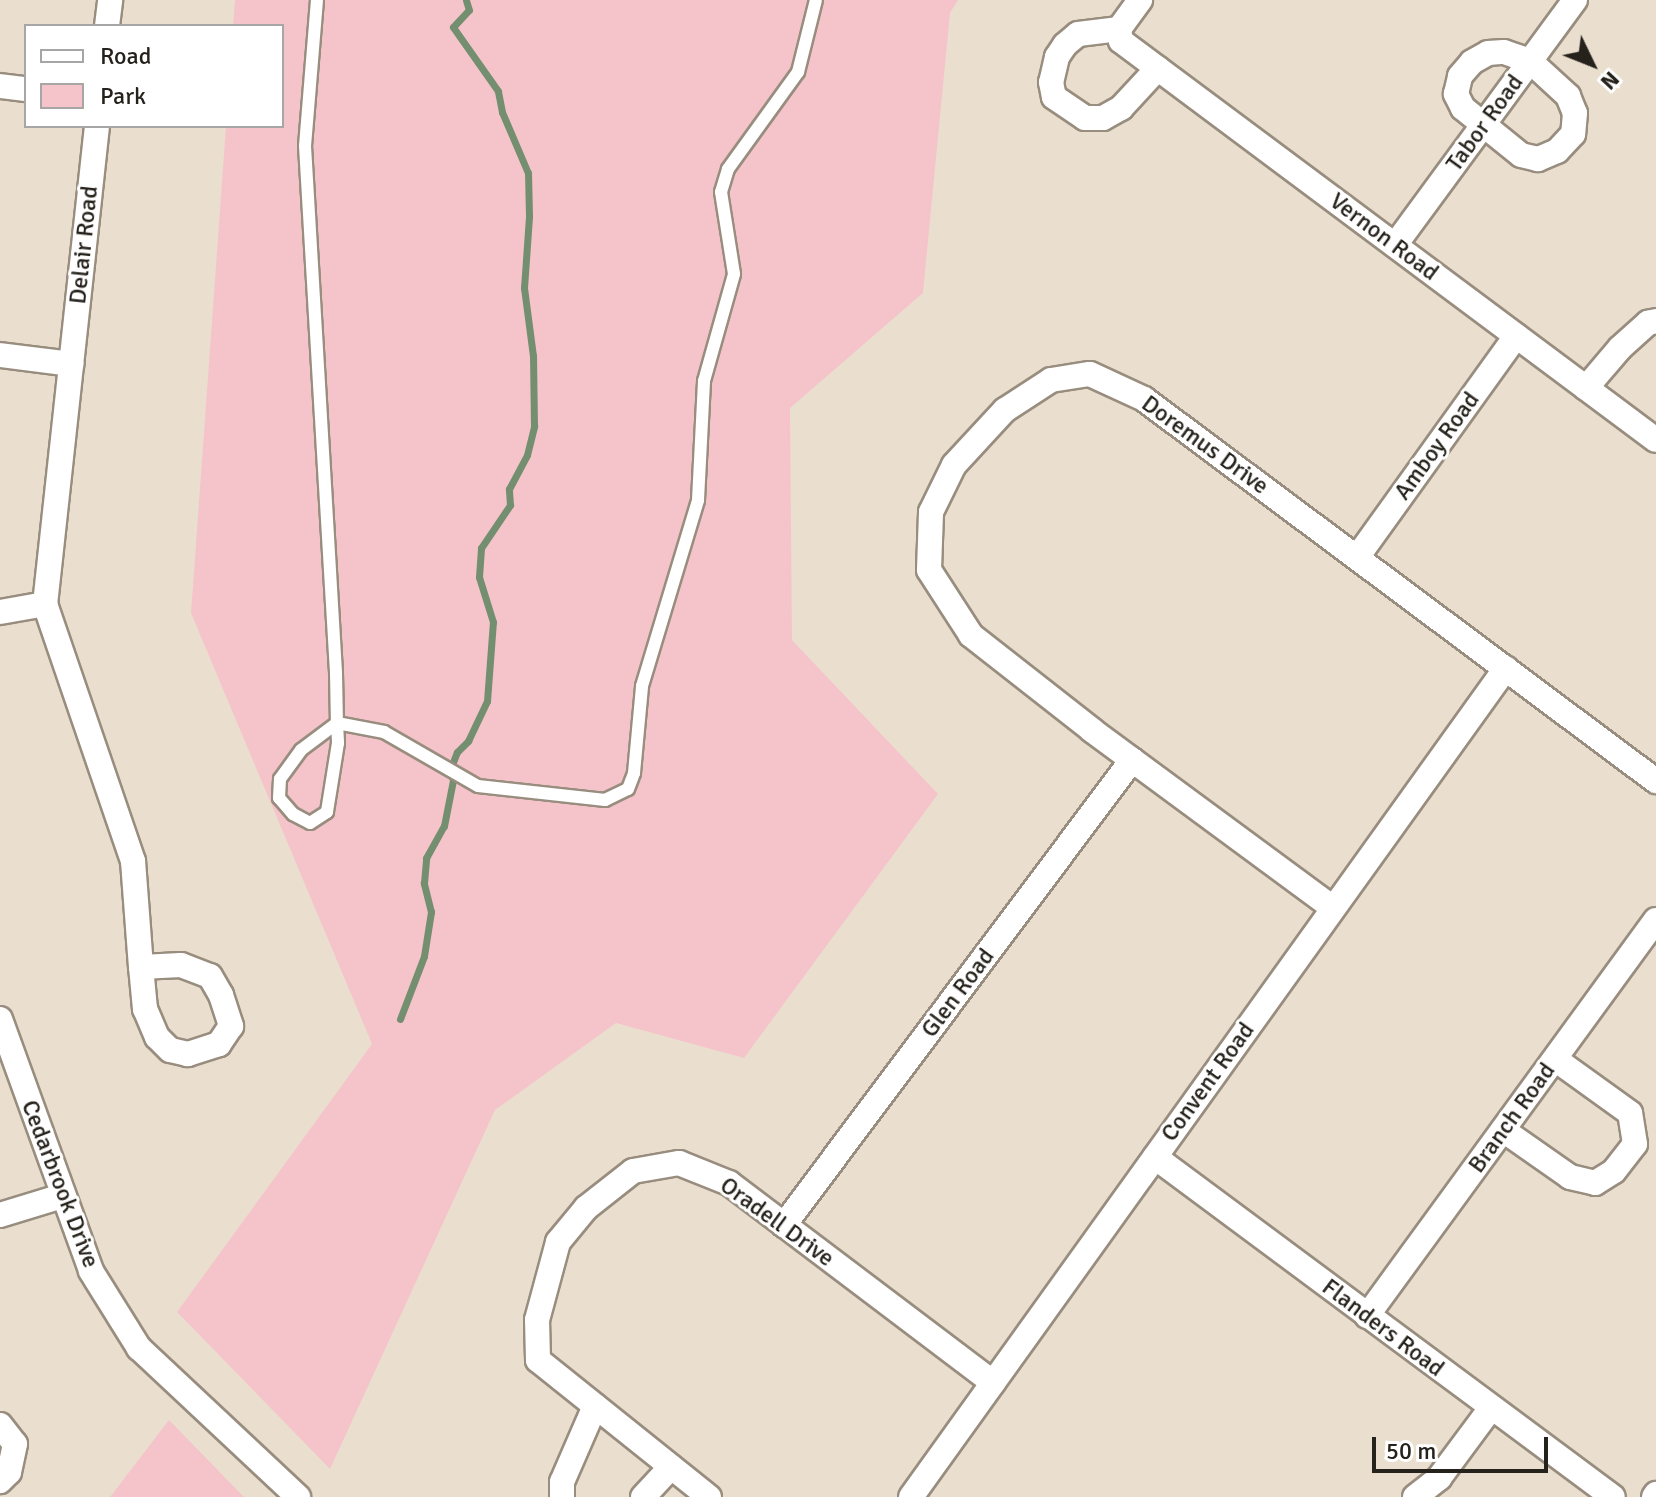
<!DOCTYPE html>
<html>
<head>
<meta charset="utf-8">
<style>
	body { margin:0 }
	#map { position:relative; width:1656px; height:1497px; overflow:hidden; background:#eadfcf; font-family:Signika,sans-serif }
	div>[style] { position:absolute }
	.green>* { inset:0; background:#f5c4ca }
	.stream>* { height:7px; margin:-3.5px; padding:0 3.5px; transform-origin:3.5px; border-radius:3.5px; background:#738f6f }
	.roads { filter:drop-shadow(2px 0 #988d7e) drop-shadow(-2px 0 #988d7e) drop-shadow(0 2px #988d7e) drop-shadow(0 -2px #988d7e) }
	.service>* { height:12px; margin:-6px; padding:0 6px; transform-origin:6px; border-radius:6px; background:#fff }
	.minor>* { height:24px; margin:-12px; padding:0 12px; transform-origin:12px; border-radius:12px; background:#fff }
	span { translate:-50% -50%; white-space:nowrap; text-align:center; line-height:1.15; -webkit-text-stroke:6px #fff; paint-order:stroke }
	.street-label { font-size:24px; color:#25211b }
	.legend { position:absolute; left:24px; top:24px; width:260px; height:104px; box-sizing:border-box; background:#fff; border:2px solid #a8a6a4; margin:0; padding:10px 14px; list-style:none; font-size:24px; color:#25211b }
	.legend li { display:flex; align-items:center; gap:16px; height:40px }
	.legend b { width:40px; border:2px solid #a8a6a4 }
	.north { position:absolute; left:1552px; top:24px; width:80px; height:80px; -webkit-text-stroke:6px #fff; paint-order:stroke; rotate:133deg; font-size:22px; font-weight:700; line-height:32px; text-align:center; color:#25211b }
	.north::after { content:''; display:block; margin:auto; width:28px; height:36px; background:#25211b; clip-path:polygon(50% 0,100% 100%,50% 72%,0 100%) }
	.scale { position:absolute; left:1372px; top:1437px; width:176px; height:36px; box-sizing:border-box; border:4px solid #25211b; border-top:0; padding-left:10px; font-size:24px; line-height:28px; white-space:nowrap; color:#25211b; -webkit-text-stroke:6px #fff; paint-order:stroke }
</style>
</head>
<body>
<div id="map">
	<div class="green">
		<i style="clip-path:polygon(235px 0,958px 0,950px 13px,923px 293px,790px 408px,792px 640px,938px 794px,744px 1058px,616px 1023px,495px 1110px,330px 1469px,177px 1312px,372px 1044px,191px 613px,226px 126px,282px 126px,282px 26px,233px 26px)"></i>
		<i style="clip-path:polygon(169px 1420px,244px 1497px,110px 1497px)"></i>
	</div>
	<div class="stream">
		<i style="left:400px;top:1019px;width:67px;rotate:-69.1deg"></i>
		<i style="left:424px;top:956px;width:45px;rotate:-81deg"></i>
		<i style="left:431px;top:912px;width:30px;rotate:-104deg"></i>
		<i style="left:424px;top:883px;width:25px;rotate:-85deg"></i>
		<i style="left:426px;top:858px;width:37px;rotate:-61deg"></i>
		<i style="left:444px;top:826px;width:47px;rotate:-78.9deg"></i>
		<i style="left:453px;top:780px;width:10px;rotate:-107deg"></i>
		<i style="left:450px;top:770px;width:19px;rotate:-69deg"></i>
		<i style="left:457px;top:752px;width:16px;rotate:-45deg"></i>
		<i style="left:468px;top:741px;width:44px;rotate:-64.6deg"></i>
		<i style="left:487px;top:701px;width:79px;rotate:-85.7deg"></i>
		<i style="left:493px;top:622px;width:47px;rotate:-107.3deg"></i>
		<i style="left:479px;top:577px;width:29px;rotate:-86deg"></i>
		<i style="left:481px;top:548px;width:52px;rotate:-56deg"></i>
		<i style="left:510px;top:505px;width:16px;rotate:-94deg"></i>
		<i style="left:509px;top:489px;width:38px;rotate:-62deg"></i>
		<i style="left:527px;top:455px;width:30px;rotate:-76deg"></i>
		<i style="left:534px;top:426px;width:70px;rotate:-90.8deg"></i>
		<i style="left:533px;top:356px;width:69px;rotate:-97.5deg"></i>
		<i style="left:524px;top:288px;width:72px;rotate:-86deg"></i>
		<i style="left:529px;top:216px;width:43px;rotate:-91.3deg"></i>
		<i style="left:528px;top:173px;width:66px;rotate:-113.1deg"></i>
		<i style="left:502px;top:112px;width:21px;rotate:-101deg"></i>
		<i style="left:498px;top:91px;width:78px;rotate:-125.1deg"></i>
		<i style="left:453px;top:27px;width:23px;rotate:-47deg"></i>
		<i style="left:469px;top:10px;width:10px;rotate:-107deg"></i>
	</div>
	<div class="roads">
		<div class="service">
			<i style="left:317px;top:0;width:146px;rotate:94.7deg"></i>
			<i style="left:305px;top:146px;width:528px;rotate:86.63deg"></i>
			<i style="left:336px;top:673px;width:50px;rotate:88.9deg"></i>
			<i style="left:337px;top:723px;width:20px;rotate:87deg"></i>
			<i style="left:338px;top:743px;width:70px;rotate:99.1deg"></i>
			<i style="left:327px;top:812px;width:20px;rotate:147deg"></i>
			<i style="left:310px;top:823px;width:19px;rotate:-152deg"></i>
			<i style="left:293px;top:814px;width:21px;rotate:-131deg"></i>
			<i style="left:279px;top:798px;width:19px;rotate:-87deg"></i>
			<i style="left:280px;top:779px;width:36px;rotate:-54deg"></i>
			<i style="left:301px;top:750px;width:45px;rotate:-36.9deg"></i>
			<i style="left:337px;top:723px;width:48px;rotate:10.8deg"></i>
			<i style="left:384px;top:732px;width:108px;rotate:29.9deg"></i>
			<i style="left:478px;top:786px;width:128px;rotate:6.3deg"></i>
			<i style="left:605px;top:800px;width:25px;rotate:-26deg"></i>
			<i style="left:628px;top:789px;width:17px;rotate:-69deg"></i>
			<i style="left:634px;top:773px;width:87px;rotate:-84.7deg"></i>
			<i style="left:642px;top:686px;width:194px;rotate:-73.2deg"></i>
			<i style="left:698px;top:500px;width:119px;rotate:-87.1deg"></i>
			<i style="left:704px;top:381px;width:111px;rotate:-74.3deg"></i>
			<i style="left:734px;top:274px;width:83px;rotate:-99deg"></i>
			<i style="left:721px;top:192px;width:24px;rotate:-73deg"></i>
			<i style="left:728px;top:169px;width:120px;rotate:-54.2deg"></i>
			<i style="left:798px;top:72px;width:74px;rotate:-76deg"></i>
		</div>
		<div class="minor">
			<i style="left:107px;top:26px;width:26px;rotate:-83deg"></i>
			<i style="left:1119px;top:29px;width:12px;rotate:81deg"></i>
			<i style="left:1121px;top:41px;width:667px;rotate:36.72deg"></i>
			<i style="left:1119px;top:29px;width:41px;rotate:173deg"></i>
			<i style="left:1078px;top:34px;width:17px;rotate:140deg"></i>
			<i style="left:1065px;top:45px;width:14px;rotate:124deg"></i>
			<i style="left:1057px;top:57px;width:26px;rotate:103deg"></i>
			<i style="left:1051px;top:82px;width:15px;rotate:79deg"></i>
			<i style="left:1054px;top:97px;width:37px;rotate:34deg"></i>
			<i style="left:1085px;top:118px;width:18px"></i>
			<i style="left:1103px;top:118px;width:21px;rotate:-29deg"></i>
			<i style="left:1121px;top:108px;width:54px;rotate:-47.2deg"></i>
			<i style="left:1119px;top:29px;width:36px;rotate:-54deg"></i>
			<i style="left:1504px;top:52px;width:28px;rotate:19deg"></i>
			<i style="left:1530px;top:61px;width:52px;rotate:42.6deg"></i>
			<i style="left:1568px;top:96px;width:18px;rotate:68deg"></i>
			<i style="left:1575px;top:113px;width:21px;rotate:95deg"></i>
			<i style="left:1573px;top:134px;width:23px;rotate:133deg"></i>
			<i style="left:1557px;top:151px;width:21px;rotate:157deg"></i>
			<i style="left:1538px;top:159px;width:17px;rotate:-167deg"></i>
			<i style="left:1521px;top:155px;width:75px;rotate:-141deg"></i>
			<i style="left:1463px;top:108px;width:16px;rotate:-117deg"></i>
			<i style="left:1456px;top:94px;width:18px;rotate:-77deg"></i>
			<i style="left:1460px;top:76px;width:18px;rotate:-49deg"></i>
			<i style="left:1472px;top:62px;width:18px;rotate:-29deg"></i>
			<i style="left:1488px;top:53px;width:16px;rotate:-4deg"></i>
			<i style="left:0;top:86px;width:26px;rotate:7deg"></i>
			<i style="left:97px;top:126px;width:481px;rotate:96.2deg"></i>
			<i style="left:45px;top:604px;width:272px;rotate:71.1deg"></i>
			<i style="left:133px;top:861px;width:106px;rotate:85.7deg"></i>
			<i style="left:1395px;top:245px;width:304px;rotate:-53.7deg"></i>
			<i style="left:0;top:355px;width:72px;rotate:7.2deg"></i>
			<i style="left:1586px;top:388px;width:52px;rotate:-49.6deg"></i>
			<i style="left:1620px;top:348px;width:38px;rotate:-42deg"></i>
			<i style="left:1648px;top:323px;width:8px;rotate:-14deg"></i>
			<i style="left:1358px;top:556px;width:271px;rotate:-54.3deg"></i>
			<i style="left:0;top:612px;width:46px;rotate:-10.1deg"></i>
			<i style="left:1333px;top:908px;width:300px;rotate:-143.6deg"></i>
			<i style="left:1092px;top:730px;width:154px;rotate:-141.9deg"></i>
			<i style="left:971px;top:635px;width:77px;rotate:-122.9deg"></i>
			<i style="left:929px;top:570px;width:58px;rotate:-88deg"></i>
			<i style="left:931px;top:512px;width:52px;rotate:-63.9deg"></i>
			<i style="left:954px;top:465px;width:75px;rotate:-47.2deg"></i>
			<i style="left:1005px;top:410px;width:55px;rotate:-33.1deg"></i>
			<i style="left:1051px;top:380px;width:39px;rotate:-9deg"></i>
			<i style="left:1090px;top:374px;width:60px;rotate:24.8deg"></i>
			<i style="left:1144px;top:399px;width:639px;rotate:36.73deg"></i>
			<i style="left:181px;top:965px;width:31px;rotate:21deg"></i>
			<i style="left:210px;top:976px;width:22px;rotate:60deg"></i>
			<i style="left:221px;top:995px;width:33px;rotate:72deg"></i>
			<i style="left:231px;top:1026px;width:22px;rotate:124deg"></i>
			<i style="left:219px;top:1044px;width:33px;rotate:162deg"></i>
			<i style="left:188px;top:1054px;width:18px;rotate:-167deg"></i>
			<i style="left:170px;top:1050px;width:18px;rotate:-135deg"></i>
			<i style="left:157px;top:1037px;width:30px;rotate:-113deg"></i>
			<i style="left:145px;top:1009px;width:42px;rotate:-95.4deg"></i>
			<i style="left:141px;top:967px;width:40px;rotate:-2.9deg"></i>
			<i style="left:0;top:1019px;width:268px;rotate:70.1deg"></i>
			<i style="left:91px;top:1271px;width:91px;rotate:58.1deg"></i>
			<i style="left:139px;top:1348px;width:218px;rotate:43.1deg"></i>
			<i style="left:1503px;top:1130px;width:82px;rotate:35deg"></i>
			<i style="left:1570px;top:1177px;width:26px;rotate:13deg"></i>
			<i style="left:1595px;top:1183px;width:22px;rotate:-32deg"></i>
			<i style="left:1614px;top:1171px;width:34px;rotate:-52deg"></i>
			<i style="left:1635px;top:1144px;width:31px;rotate:-99deg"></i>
			<i style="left:1630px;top:1113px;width:92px;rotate:-144.2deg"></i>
			<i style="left:1155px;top:1157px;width:570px;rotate:36.59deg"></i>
			<i style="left:0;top:1215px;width:65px;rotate:-17deg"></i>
			<i style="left:784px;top:1225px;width:581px;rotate:-53.19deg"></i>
			<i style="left:1367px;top:1316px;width:490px;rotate:-53.9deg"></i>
			<i style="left:0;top:1425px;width:24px;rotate:52deg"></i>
			<i style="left:15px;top:1444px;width:29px;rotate:102deg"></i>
			<i style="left:9px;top:1472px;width:13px;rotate:135deg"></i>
			<i style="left:562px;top:1497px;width:15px;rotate:-90deg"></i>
			<i style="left:562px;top:1482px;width:83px;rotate:-66.5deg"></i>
			<i style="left:643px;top:1497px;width:41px;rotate:-47deg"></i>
			<i style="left:709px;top:1497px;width:219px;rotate:-141.3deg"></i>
			<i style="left:538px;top:1360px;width:40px;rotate:-91.4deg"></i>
			<i style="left:537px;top:1320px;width:81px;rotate:-74.9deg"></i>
			<i style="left:558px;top:1242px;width:44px;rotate:-50.5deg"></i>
			<i style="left:586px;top:1208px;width:60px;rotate:-38.2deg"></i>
			<i style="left:633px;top:1171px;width:47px;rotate:-9.9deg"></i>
			<i style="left:679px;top:1163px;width:54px;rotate:21.8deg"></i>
			<i style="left:729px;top:1183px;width:331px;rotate:37.1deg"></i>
			<i style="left:911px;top:1497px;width:1020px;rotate:-54.33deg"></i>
			<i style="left:1415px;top:1497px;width:31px;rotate:-38deg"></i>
			<i style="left:1439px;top:1478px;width:87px;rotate:-53.4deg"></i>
			<i style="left:1654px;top:1497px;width:4px;rotate:-56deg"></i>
		</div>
	</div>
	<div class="street-label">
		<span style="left:1485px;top:123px;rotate:-54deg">Tabor Road</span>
		<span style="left:1384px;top:237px;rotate:37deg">Vernon Road</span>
		<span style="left:84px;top:245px;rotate:-84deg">Delair Road</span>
		<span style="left:1205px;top:445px;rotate:36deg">Doremus Drive</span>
		<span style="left:1437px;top:446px;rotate:-54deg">Amboy Road</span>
		<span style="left:958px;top:993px;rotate:-53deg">Glen Road</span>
		<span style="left:1208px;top:1082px;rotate:-54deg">Convent Road</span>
		<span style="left:1512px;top:1118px;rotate:-54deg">Branch Road</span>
		<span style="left:60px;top:1184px;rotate:69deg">Cedarbrook Drive</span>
		<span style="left:777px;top:1222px;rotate:36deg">Oradell Drive</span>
		<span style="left:1383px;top:1328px;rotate:37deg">Flanders Road</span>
	</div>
	<ul class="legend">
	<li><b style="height:10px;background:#fff"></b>Road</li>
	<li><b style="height:22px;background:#f5c4ca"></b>Park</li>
	</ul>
	<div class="north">N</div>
	<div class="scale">50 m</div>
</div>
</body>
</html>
